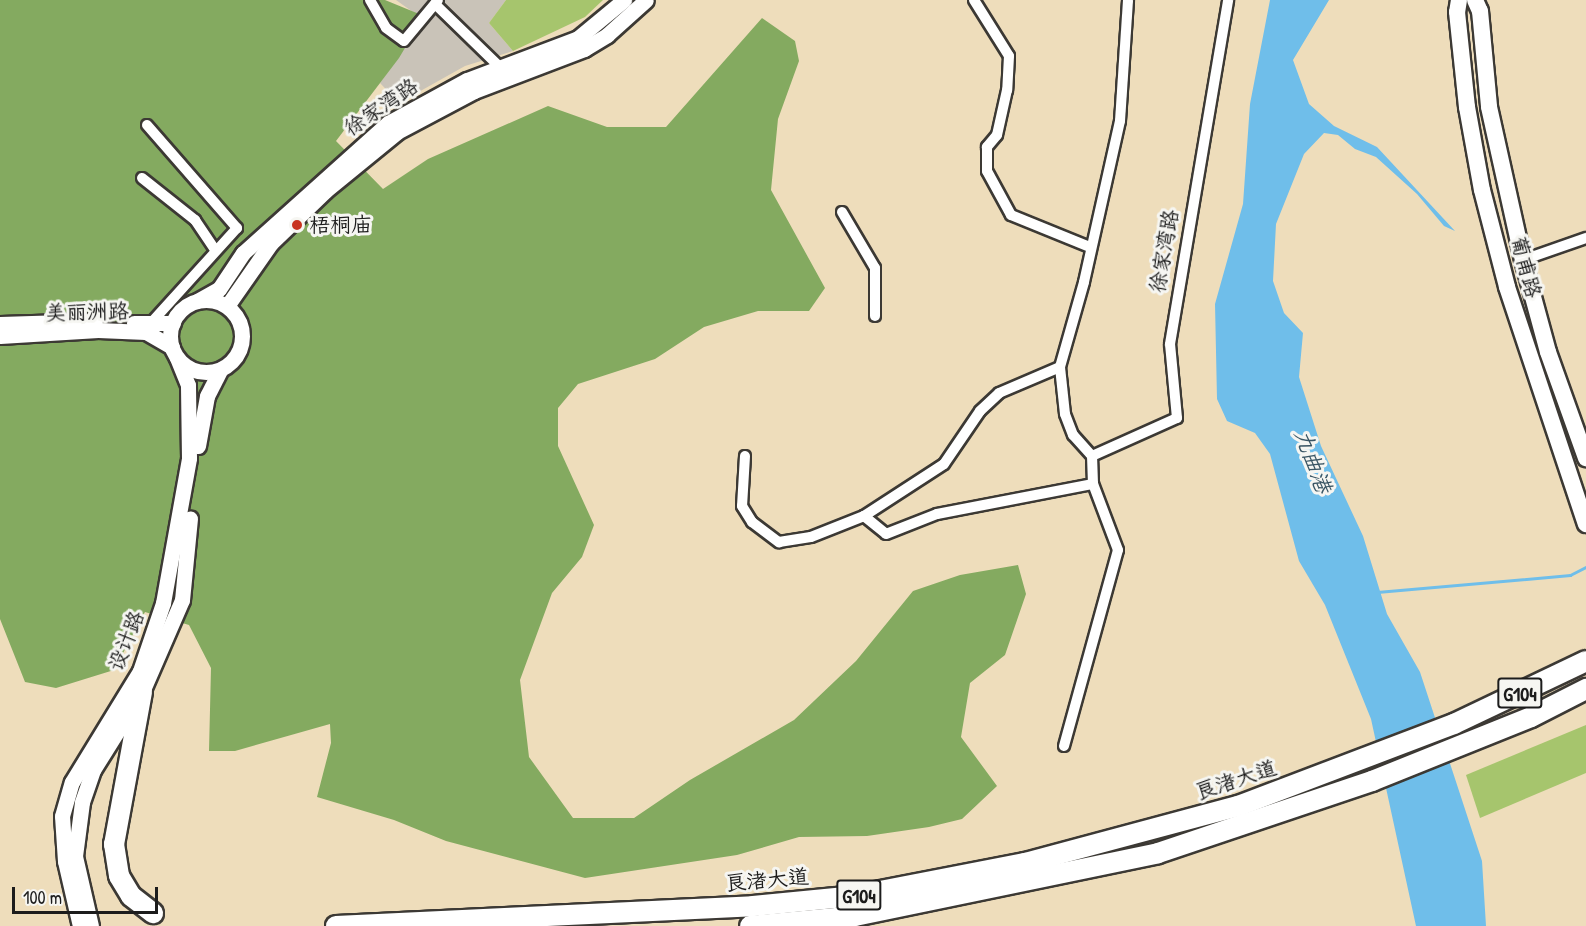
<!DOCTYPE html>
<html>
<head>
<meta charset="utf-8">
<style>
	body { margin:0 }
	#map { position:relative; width:1586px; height:926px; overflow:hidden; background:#edb; font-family:"Patrick Hand","LXGW WenKai TC",sans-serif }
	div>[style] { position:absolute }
	.industrial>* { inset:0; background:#c9c3b8 }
	.green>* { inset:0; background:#a6c56d }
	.forest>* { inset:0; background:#84aa60 }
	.water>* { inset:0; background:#6fbeea }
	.stream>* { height:3px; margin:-1.5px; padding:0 1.5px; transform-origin:1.5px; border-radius:1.5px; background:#6fbeea }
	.roads { filter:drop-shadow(2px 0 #3c3934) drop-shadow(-2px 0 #3c3934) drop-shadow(0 2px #3c3934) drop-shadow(0 -2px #3c3934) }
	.street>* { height:10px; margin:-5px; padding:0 5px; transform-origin:5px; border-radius:5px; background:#fff }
	.secondary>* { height:15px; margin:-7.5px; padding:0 7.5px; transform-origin:7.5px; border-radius:7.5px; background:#fff }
	.secondary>.ring { margin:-7.5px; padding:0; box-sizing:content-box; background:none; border:15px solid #fff; border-radius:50% }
	.primary>* { height:16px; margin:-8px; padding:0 8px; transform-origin:8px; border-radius:8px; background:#fff }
	.highway>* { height:20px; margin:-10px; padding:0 10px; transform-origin:10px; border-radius:10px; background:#fff }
	.dots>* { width:16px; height:16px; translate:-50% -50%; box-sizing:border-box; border:3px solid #f6f6f2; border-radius:50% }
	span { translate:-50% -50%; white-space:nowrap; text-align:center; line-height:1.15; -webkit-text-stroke:6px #f6f6f2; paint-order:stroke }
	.shield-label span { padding:2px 4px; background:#f6f6f2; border:2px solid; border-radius:4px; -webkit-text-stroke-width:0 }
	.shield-label { font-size:20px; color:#1c1c1c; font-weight:700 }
	.street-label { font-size:21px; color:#1c1c1c }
	.poi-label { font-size:21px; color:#1c1c1c }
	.left { translate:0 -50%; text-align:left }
	.water-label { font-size:22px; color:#395564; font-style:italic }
	.scale { position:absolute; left:12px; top:887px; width:146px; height:27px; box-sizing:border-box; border:3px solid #1c1c1c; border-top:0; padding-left:8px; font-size:18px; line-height:21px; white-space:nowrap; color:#1c1c1c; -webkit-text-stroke:4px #f6f6f2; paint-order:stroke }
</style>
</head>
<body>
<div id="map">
	<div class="industrial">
		<i style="clip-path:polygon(396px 0,506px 0,489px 23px,513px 51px,465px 66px,399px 103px,380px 83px,424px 20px)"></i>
	</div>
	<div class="green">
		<i style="clip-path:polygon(506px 0,603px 0,585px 17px,513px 51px,489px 23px)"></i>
		<i style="clip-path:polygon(1586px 725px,1586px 773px,1480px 818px,1466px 775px)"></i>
	</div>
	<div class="forest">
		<i style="clip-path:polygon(0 0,385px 0,424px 16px,399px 58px,336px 141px,383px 189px,428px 159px,548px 106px,607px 127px,666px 127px,762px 18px,795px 41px,799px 61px,778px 119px,771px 190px,825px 288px,809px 311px,758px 311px,704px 327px,655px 359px,578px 384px,558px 408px,558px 446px,594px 525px,582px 557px,552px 593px,520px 680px,529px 757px,573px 818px,634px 818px,690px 780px,794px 720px,856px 661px,913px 591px,960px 575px,1018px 565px,1026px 594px,1005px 655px,970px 683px,961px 737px,997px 786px,962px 819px,929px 827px,867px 836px,799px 837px,737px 855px,585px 878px,446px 841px,394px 820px,317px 797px,331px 743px,330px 724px,235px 751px,209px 751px,211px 668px,189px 625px,145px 612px,114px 670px,56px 688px,25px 682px,0 619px)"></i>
	</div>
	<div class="water">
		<i style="clip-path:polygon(1270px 0,1329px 0,1293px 60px,1309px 104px,1334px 126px,1377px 147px,1455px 231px,1444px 226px,1417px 194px,1376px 157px,1355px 149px,1338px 135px,1324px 133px,1304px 154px,1276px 224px,1273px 281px,1284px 313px,1303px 333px,1299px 377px,1321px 446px,1363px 536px,1387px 614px,1420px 672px,1482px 861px,1486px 926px,1416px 926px,1371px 719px,1325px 605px,1299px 561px,1270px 454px,1255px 433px,1227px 421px,1217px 399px,1215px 304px,1243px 204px,1250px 104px)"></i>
	</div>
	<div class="stream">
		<i style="left:1377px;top:592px;width:194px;rotate:-5deg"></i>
		<i style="left:1570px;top:575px;width:18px;rotate:-27deg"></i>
	</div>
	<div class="roads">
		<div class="street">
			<i style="left:370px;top:0;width:32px;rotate:60deg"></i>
			<i style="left:386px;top:28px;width:22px;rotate:36deg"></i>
			<i style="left:404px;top:41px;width:53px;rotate:-50.3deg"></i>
			<i style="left:974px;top:0;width:66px;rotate:58deg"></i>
			<i style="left:1009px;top:56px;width:34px;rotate:93deg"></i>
			<i style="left:1007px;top:90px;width:46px;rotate:102.5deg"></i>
			<i style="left:997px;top:135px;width:16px;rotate:130deg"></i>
			<i style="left:987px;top:147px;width:24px;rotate:90deg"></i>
			<i style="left:987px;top:171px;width:50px;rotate:61.4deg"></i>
			<i style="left:1011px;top:215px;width:85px;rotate:22.1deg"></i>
			<i style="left:435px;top:4px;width:96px;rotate:44.2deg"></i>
			<i style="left:147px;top:125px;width:137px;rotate:48.9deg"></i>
			<i style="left:237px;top:228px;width:131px;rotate:132.2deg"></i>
			<i style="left:142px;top:178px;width:68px;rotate:38.4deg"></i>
			<i style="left:195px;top:220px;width:37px;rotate:56deg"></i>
			<i style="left:842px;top:212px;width:65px;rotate:59.5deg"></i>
			<i style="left:875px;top:268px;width:48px;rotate:90deg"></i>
			<i style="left:1523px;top:260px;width:67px;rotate:-19.2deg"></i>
			<i style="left:745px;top:456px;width:50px;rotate:93.4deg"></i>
			<i style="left:742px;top:506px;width:19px;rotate:58deg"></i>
			<i style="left:752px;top:522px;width:34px;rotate:37deg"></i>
			<i style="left:779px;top:542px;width:32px;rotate:-9deg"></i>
			<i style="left:811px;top:537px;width:57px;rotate:-21.6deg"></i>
			<i style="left:864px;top:516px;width:95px;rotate:-33deg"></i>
			<i style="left:944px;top:464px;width:64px;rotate:-55.8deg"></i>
			<i style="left:980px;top:411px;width:26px;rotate:-43deg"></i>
			<i style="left:999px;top:393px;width:66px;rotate:-23.1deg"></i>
			<i style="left:1092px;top:456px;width:93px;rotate:-24.1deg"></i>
			<i style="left:1177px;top:418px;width:74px;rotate:-95.4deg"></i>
			<i style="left:1170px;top:344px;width:349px;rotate:-80.4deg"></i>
			<i style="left:864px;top:516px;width:28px;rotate:39deg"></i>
			<i style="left:886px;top:534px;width:55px;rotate:-21.4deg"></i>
			<i style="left:937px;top:514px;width:159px;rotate:-10.9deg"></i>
			<i style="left:1064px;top:746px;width:203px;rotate:-74.6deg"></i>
			<i style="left:1118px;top:550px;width:71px;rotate:-110.7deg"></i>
			<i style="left:1093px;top:484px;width:28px;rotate:-92deg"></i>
			<i style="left:1092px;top:456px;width:28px;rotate:-132deg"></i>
			<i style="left:1073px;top:435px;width:22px;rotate:-111deg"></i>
			<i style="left:1065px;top:414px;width:47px;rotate:-96.1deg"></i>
			<i style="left:1060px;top:367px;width:88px;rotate:-74.2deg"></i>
			<i style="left:1084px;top:282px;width:165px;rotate:-77.4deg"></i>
			<i style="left:1120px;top:121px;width:121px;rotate:-86.2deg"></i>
		</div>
		<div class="secondary">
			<i class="ring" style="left:170px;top:300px;width:57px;height:57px"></i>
			<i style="left:197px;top:301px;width:25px;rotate:-29deg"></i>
			<i style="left:219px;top:289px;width:43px;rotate:-56.3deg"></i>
			<i style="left:243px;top:253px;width:195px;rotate:-41.9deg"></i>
			<i style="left:388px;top:123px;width:90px;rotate:-28.6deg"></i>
			<i style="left:467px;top:80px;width:119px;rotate:-20.7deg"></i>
			<i style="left:578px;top:38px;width:60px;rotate:-39.6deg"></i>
			<i style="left:227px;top:306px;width:77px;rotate:-55.1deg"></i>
			<i style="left:271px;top:243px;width:75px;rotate:-43.9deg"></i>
			<i style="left:325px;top:191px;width:93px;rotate:-39.3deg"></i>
			<i style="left:397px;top:132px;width:87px;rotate:-28deg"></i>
			<i style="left:474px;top:91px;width:118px;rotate:-20.9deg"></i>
			<i style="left:584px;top:49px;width:27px;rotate:-31deg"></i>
			<i style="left:607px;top:35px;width:52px;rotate:-41.9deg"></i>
			<i style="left:134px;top:323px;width:39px"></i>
			<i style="left:0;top:324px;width:95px;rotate:-1.8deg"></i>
			<i style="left:0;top:336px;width:98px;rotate:-3.5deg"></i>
			<i style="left:98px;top:330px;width:48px;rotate:2.4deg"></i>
			<i style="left:146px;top:332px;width:30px;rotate:30deg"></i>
			<i style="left:198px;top:446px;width:51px;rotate:-79.8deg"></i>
			<i style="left:207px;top:396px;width:30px;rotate:-63deg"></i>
			<i style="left:80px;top:926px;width:67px;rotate:-103deg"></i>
			<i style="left:65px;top:861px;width:45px;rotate:-93.8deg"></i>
			<i style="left:62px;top:816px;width:35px;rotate:-74deg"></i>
			<i style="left:72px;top:782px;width:130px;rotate:-58.5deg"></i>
			<i style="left:140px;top:671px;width:72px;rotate:-71.3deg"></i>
			<i style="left:163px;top:603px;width:147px;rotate:-79.8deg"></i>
			<i style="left:189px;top:458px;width:73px;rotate:-90.8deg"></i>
			<i style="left:188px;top:385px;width:29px;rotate:-112deg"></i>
			<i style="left:91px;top:926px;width:72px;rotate:-102.9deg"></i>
			<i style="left:75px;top:856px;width:54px;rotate:-82.6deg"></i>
			<i style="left:82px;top:802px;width:34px;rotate:-71deg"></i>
			<i style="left:93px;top:770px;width:92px;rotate:-57.9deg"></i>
			<i style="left:142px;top:692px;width:100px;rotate:-66.5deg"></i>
			<i style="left:182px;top:600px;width:82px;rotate:-84.4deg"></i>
		</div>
		<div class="primary">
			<i style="left:1459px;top:0;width:12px;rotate:99deg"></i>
			<i style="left:1457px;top:12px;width:96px;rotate:84deg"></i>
			<i style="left:1467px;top:107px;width:84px;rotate:79.8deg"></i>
			<i style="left:1482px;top:190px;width:100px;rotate:75.5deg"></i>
			<i style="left:1507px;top:287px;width:250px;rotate:71.6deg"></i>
			<i style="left:1475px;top:0;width:12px;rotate:66deg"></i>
			<i style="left:1480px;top:11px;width:96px;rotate:84.6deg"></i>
			<i style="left:1489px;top:107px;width:157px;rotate:77.5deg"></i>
			<i style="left:1523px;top:260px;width:95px;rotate:74.8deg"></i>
			<i style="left:1548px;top:352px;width:113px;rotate:70.3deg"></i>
		</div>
		<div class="highway">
			<i style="left:142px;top:692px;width:155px;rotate:100.4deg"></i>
			<i style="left:114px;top:844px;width:32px;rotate:81deg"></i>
			<i style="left:119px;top:876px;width:23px;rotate:59deg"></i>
			<i style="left:131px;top:896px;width:28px;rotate:38deg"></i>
			<i style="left:336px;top:926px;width:417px;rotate:-2.7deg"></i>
			<i style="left:753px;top:906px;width:102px;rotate:-5.6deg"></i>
			<i style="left:855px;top:896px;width:173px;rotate:-11deg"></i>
			<i style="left:1025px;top:863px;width:220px;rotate:-15deg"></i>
			<i style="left:1238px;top:806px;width:231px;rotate:-20.8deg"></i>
			<i style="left:1454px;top:724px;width:146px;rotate:-25.5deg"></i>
			<i style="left:750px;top:926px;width:105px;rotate:-5.4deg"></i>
			<i style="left:855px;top:916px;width:309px;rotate:-11.7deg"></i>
			<i style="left:1158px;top:853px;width:226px;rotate:-18.6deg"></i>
			<i style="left:1372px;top:781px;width:171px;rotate:-21.9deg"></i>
			<i style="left:1531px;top:717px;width:62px;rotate:-27deg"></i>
		</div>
	</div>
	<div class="dots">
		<i style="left:297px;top:225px;background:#c8321e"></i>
	</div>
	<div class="shield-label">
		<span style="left:1520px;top:693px">G104</span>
		<span style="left:859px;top:895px">G104</span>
	</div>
	<div class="street-label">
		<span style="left:381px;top:107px;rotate:-34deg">徐家湾路</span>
		<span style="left:1164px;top:251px;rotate:-80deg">徐家湾路</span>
		<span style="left:1526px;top:267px;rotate:75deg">葡甫路</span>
		<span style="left:87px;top:312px;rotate:-1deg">美丽洲路</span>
		<span style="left:126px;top:641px;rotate:-68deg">设计路</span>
		<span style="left:1236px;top:780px;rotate:-18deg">良渚大道</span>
		<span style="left:767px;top:880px;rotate:-5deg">良渚大道</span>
	</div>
	<div class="poi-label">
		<span class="left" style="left:309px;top:225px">梧桐庙</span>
	</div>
	<div class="water-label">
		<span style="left:1313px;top:461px;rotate:69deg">九曲港</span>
	</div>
	<div class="scale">100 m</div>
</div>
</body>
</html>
